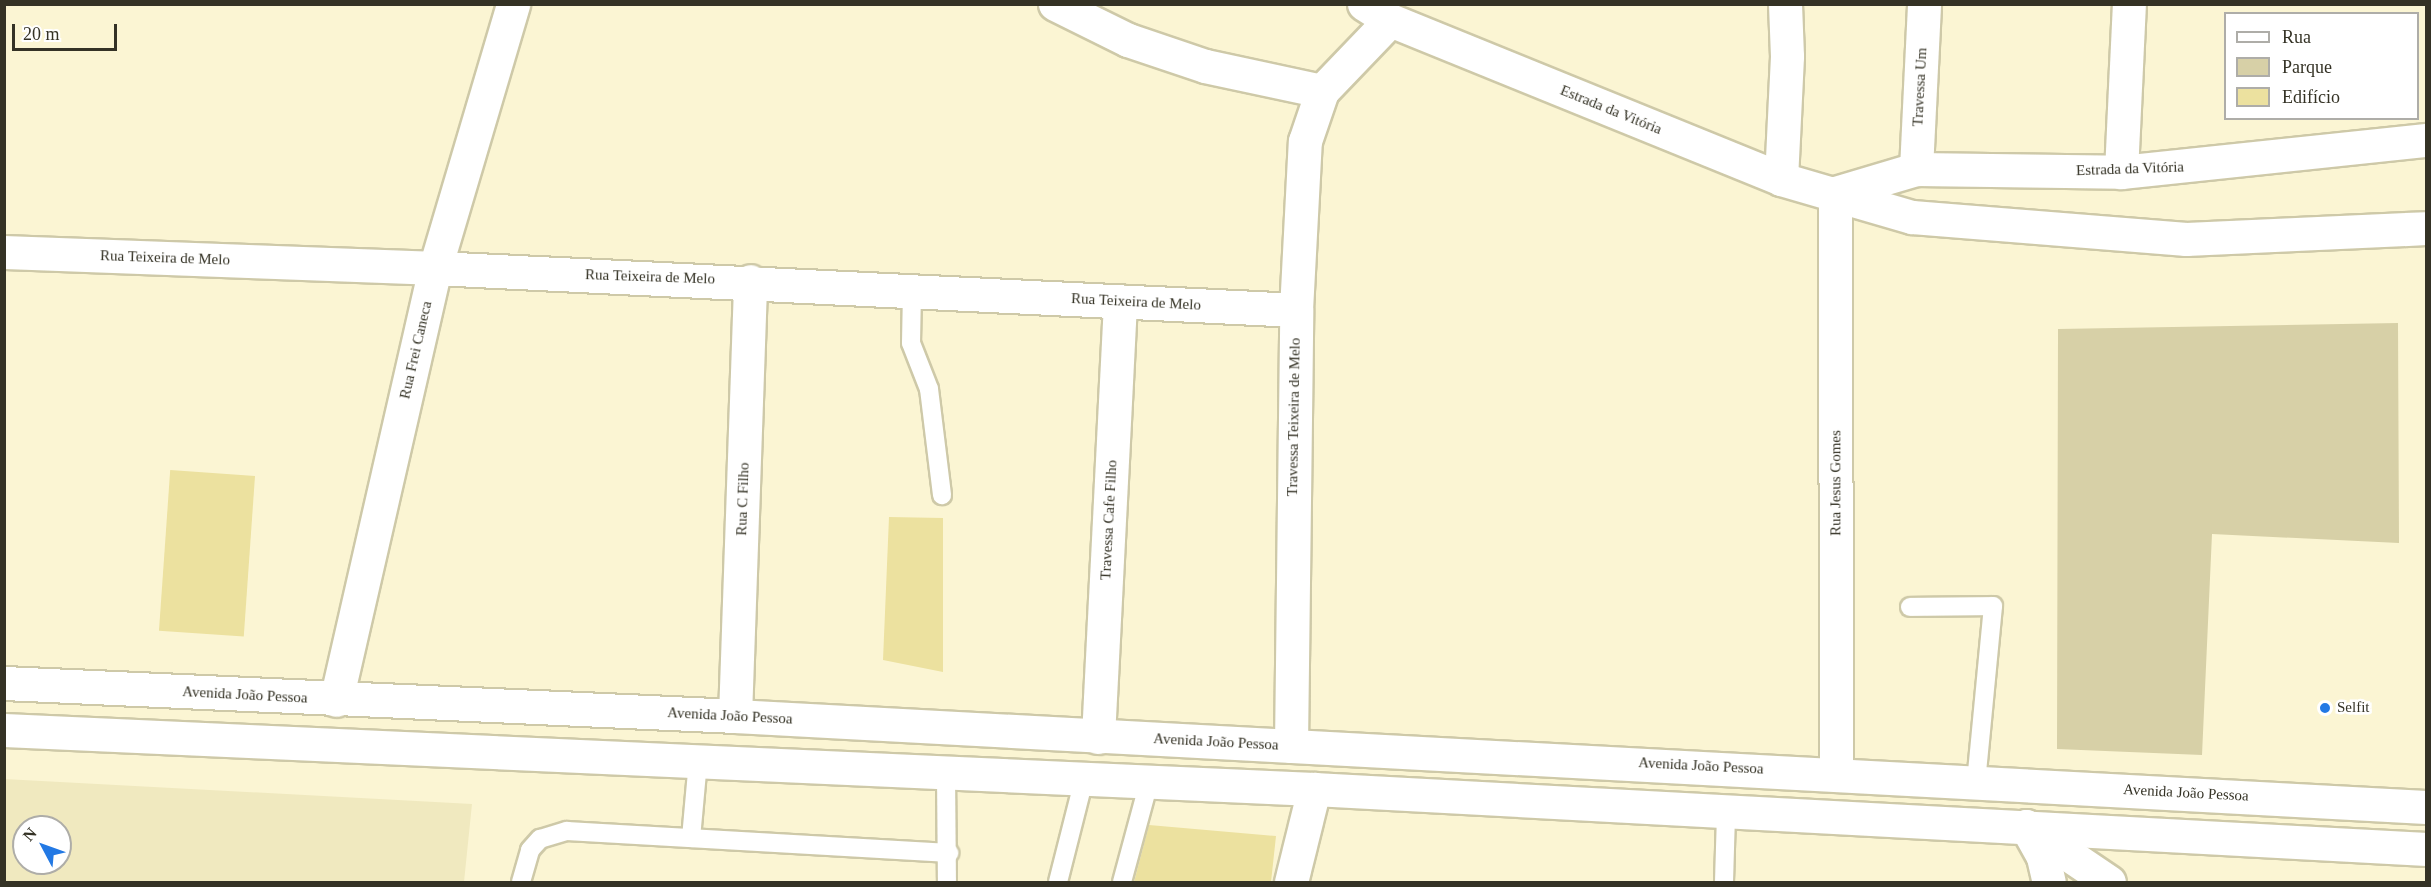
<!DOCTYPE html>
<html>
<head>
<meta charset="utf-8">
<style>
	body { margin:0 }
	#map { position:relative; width:2431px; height:887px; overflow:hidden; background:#fbf5d3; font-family:Georgia,serif }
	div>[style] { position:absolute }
	.built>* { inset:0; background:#f0e9bf }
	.green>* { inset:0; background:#d7d0a7 }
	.building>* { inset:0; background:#ece19f; transform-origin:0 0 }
	.roads { filter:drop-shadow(2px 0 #cec9a8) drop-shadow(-2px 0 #cec9a8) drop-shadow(0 2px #cec9a8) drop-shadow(0 -2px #cec9a8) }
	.service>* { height:18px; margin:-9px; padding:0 9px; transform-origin:9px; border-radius:9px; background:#fff }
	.minor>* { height:33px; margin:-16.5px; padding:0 16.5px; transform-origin:16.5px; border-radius:16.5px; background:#fff }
	.tertiary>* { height:33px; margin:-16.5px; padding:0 16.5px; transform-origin:16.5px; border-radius:16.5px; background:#fff }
	.secondary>* { height:33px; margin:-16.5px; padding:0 16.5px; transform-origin:16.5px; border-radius:16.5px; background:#fff }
	.primary>* { height:33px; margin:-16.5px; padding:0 16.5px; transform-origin:16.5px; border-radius:16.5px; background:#fff }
	.dots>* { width:16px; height:16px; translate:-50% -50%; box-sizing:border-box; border:3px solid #fff; border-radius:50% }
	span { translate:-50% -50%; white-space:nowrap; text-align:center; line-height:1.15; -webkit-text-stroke:5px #fff; paint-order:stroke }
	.street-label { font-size:15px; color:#343225 }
	.poi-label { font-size:15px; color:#343225 }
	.left { translate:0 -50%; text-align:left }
	.frame { position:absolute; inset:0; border:6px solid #343225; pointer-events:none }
	.legend { position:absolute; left:2224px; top:12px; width:195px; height:108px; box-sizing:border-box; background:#fff; border:2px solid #aeada8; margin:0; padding:8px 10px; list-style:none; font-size:18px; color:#343225 }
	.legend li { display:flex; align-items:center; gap:12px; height:30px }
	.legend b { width:30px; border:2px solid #aeada8 }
	.north { position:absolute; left:12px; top:815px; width:60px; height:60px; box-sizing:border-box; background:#fff; border:2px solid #aeada8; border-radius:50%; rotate:311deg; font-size:16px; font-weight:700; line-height:24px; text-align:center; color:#343225 }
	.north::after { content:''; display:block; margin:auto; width:21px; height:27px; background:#2379e4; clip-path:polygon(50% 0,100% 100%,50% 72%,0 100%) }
	.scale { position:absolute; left:12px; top:24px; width:105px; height:27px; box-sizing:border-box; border:3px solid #343225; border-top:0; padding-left:8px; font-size:18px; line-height:21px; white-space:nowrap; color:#343225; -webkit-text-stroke:4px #fff; paint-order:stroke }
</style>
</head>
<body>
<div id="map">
	<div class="built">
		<i style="clip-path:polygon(evenodd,4px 779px,472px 804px,464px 882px,5px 882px,4px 779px,24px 827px,60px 827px,60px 863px,24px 863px,24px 827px)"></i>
	</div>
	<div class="green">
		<i style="clip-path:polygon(2398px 323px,2399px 543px,2212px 534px,2202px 755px,2057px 749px,2058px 329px)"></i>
	</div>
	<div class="building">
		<i style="left:255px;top:476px;width:161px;height:85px;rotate:94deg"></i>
		<i style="clip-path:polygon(889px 517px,943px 518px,943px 672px,883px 660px)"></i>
		<i style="clip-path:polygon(1149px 825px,1276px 836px,1271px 882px,1134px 882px)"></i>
	</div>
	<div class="roads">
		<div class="service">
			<i style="left:912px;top:291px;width:52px;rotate:91.1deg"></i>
			<i style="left:911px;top:343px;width:49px;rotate:68.6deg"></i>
			<i style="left:929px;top:389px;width:107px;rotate:83deg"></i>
			<i style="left:1910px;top:607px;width:83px;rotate:-0.7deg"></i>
			<i style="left:1993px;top:606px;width:176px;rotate:95.5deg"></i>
			<i style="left:946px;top:773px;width:109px;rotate:89.5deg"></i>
			<i style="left:691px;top:838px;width:77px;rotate:-84.8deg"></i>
			<i style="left:521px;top:882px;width:33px;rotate:-74deg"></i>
			<i style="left:530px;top:850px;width:15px;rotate:-48deg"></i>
			<i style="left:540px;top:839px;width:28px;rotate:-17deg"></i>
			<i style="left:567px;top:831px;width:383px;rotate:3.3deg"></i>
			<i style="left:1058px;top:882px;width:106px;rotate:-75.8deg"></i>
			<i style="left:1122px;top:882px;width:104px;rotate:-74.9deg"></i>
			<i style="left:1724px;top:882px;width:69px;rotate:-88.3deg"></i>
		</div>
		<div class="minor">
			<i style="left:1055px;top:4px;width:81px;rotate:26.3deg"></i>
			<i style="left:1128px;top:40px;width:81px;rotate:18.7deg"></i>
			<i style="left:1205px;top:66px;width:120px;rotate:12.1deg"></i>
			<i style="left:1364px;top:4px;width:31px;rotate:32deg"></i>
			<i style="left:1390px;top:20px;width:422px;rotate:22.1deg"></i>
			<i style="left:1781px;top:179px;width:136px;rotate:16.2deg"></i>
			<i style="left:1912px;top:217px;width:275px;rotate:4.6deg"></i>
			<i style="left:2186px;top:239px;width:240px;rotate:-2.6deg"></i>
			<i style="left:1916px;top:169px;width:165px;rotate:-87.2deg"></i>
			<i style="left:2121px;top:172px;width:168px;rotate:-87.3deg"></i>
			<i style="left:1781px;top:179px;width:123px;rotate:-87.2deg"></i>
			<i style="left:1787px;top:56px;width:52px;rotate:-92.2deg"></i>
			<i style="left:1835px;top:193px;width:84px;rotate:-16.5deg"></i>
			<i style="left:1916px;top:169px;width:205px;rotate:0.8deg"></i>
			<i style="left:2121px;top:172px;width:307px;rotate:-6deg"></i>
			<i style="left:1835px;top:193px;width:580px;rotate:89.9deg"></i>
			<i style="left:435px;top:268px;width:862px;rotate:2.79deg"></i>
			<i style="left:735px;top:716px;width:435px;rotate:-88deg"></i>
			<i style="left:1098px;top:737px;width:436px;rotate:-87.1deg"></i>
			<i style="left:1291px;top:746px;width:436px;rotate:-89.3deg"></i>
			<i style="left:1296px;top:310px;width:169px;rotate:-87deg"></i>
			<i style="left:1305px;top:141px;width:53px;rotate:-71.2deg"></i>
			<i style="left:1322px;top:91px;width:98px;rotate:-46.2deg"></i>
		</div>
		<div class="tertiary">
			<i style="left:435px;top:268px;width:275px;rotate:-73.5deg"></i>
			<i style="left:2026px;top:826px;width:35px;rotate:61deg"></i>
			<i style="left:2043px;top:857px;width:26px;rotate:77deg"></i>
			<i style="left:1291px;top:882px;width:96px;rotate:-76.1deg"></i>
		</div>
		<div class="secondary">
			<i style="left:4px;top:252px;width:431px;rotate:2.1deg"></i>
			<i style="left:435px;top:268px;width:443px;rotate:102.9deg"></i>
			<i style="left:2026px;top:826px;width:100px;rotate:34deg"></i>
		</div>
		<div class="primary">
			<i style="left:4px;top:683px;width:732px;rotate:2.58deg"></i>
			<i style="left:735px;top:716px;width:1693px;rotate:3.08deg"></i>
			<i style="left:4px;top:730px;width:1311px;rotate:2.58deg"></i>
			<i style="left:1314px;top:789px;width:1114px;rotate:3.09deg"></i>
		</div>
	</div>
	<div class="dots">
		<i style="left:2325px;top:708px;background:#2379e4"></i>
	</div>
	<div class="street-label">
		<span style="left:1920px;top:87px;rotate:-87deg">Travessa Um</span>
		<span style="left:1611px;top:110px;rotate:22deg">Estrada da Vitória</span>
		<span style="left:2130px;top:169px;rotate:-2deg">Estrada da Vitória</span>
		<span style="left:165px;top:258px;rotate:2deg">Rua Teixeira de Melo</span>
		<span style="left:650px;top:277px;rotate:2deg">Rua Teixeira de Melo</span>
		<span style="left:1136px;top:302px;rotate:3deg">Rua Teixeira de Melo</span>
		<span style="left:416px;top:350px;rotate:-77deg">Rua Frei Caneca</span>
		<span style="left:1294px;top:417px;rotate:-89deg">Travessa Teixeira de Melo</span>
		<span style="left:1836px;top:483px;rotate:-90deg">Rua Jesus Gomes</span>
		<span style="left:743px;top:499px;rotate:-88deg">Rua C Filho</span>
		<span style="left:1109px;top:520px;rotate:-87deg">Travessa Cafe Filho</span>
		<span style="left:245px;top:695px;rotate:3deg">Avenida João Pessoa</span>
		<span style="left:730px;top:716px;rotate:3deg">Avenida João Pessoa</span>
		<span style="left:1216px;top:742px;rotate:3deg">Avenida João Pessoa</span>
		<span style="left:1701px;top:766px;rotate:3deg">Avenida João Pessoa</span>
		<span style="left:2186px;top:793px;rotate:3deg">Avenida João Pessoa</span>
	</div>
	<div class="poi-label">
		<span class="left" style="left:2337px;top:708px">Selfit</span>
	</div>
	<div class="frame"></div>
	<ul class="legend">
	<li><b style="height:8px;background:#fff"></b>Rua</li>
	<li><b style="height:16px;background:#d7d0a7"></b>Parque</li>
	<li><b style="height:16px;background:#ece19f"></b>Edifício</li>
	</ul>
	<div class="north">N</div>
	<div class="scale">20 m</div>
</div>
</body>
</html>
